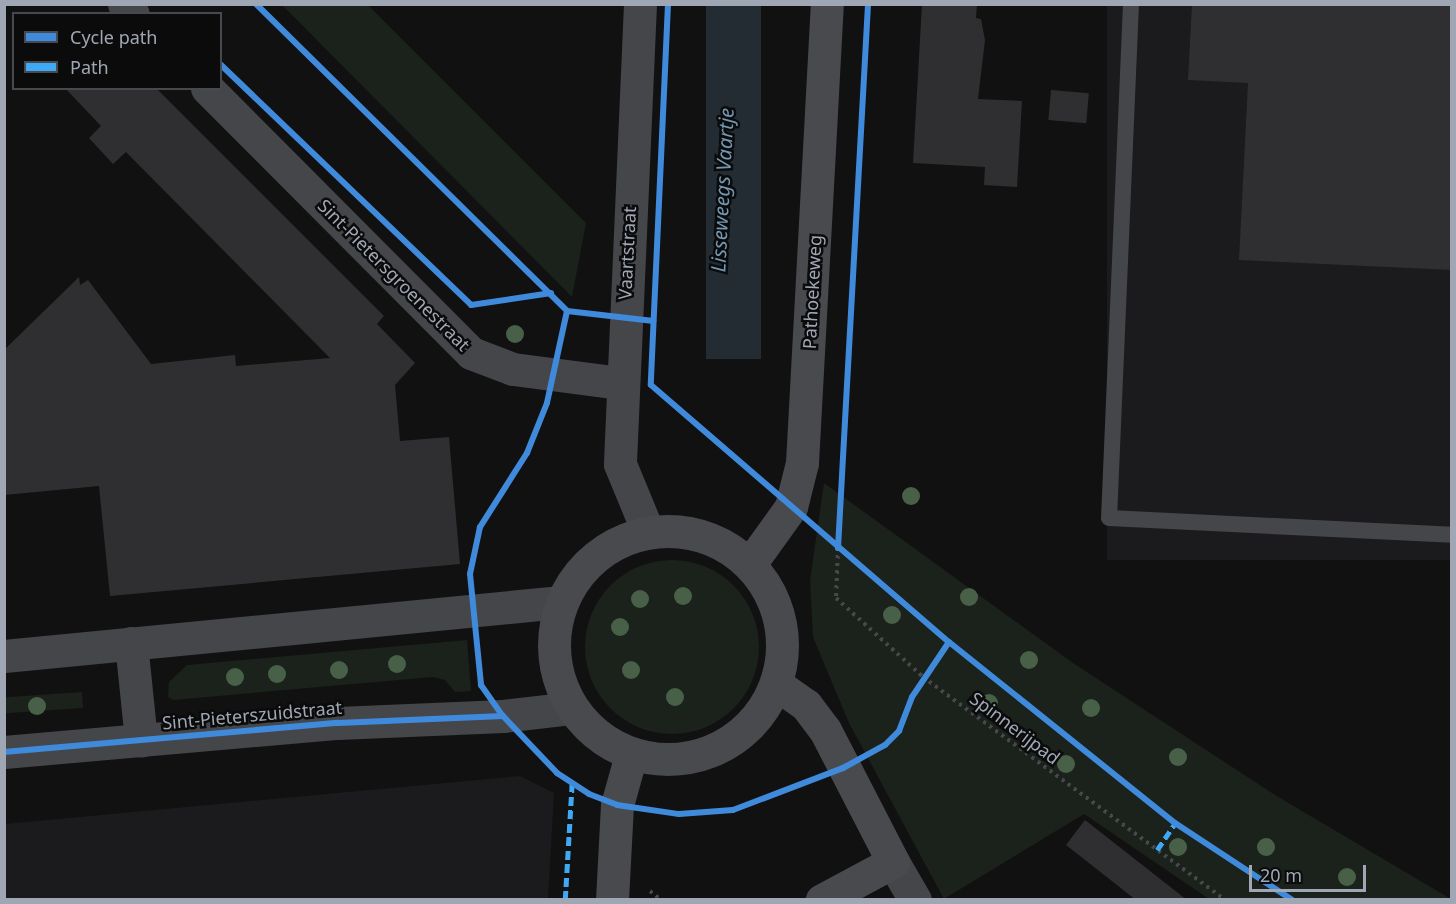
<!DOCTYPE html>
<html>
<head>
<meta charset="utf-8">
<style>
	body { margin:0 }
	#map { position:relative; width:1456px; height:904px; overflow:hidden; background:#111; font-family:"Noto Sans",sans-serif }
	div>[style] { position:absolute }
	.built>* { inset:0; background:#1b1b1d; transform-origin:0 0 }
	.green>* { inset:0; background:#1b211b; transform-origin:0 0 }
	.round { border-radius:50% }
	.water>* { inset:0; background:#242c33; transform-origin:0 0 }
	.building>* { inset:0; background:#2f2f31; transform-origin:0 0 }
	.path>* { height:4px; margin-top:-2px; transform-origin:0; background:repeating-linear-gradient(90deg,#46484c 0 3px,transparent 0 7.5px) }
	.service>* { height:16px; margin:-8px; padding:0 8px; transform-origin:8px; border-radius:8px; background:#45464a }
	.minor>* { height:33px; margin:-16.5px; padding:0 16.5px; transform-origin:16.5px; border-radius:16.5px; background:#45464a }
	.secondary>* { height:33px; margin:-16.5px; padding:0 16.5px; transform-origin:16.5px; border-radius:16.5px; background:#484a4e }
	.secondary>.ring { margin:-16.5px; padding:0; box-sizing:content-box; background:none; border:33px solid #484a4e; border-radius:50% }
	.quiet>* { height:4.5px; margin-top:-2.25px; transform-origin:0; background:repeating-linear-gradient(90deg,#3fa9f5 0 9px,transparent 0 13.5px) }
	.cycleway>* { height:6px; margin:-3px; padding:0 3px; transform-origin:3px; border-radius:3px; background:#408adc }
	.trees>* { width:18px; height:18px; margin:-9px; border-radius:50%; background:#486048 }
	span { translate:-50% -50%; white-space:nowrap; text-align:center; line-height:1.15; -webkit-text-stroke:5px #0b0b0c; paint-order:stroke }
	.street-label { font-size:18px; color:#a0a7b4 }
	.water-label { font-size:20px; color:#7398b3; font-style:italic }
	.frame { position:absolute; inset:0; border:6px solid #a0a7b4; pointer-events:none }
	.legend { position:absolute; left:12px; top:12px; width:210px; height:78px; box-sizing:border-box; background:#0b0b0c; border:2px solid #47494f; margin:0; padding:8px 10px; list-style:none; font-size:18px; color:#a0a7b4 }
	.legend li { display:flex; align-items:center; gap:12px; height:30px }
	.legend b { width:30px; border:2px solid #47494f }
	.scale { position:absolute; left:1249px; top:865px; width:117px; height:27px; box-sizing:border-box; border:3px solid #a0a7b4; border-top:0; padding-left:8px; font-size:18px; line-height:21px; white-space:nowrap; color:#a0a7b4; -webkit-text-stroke:4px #0b0b0c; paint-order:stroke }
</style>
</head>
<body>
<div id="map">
	<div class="built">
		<i style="left:1107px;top:5px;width:344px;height:555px"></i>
		<i style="clip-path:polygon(520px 776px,554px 793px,548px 899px,5px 899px,5px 824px)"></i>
	</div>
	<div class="green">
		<i style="clip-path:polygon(282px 5px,368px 5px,586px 223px,572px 297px)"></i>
		<i style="clip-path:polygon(824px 483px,1073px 663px,1275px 795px,1451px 899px,1209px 899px,1084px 814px,944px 899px,849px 723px,813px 637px,810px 580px)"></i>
		<i class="round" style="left:585px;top:560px;width:174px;height:174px"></i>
		<i style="clip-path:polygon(467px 640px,471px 691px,455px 692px,445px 680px,433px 677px,173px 700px,168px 697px,169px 682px,187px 665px)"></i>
		<i style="left:82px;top:692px;width:16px;height:77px;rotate:86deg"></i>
	</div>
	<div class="water">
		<i style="left:706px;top:5px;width:55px;height:354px"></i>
	</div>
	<div class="building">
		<i style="clip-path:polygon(922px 4px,977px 4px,976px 18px,981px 19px,985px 40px,978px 99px,1022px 101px,1017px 187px,984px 185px,985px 167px,913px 163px)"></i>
		<i style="clip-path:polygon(1192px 4px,1452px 4px,1452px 270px,1239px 260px,1248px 83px,1188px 80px)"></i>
		<i style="clip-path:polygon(65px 88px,156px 88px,384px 316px,377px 324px,415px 363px,395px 385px,400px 441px,449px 437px,460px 564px,110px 596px,99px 486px,4px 495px,4px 350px,79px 277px,80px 285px,88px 280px,151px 364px,235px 355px,236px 366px,330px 358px,126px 152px,113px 164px,89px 138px,101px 126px)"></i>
		<i style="left:1051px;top:90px;width:38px;height:30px;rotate:5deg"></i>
		<i style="clip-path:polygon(1085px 820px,1187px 900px,1136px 900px,1066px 845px)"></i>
	</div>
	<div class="path">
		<i style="left:838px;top:548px;width:50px;rotate:92.3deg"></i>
		<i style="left:836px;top:598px;width:118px;rotate:42.2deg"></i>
		<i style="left:923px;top:677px;width:375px;rotate:36.4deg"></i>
		<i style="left:650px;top:891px;width:14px;rotate:39deg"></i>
	</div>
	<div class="service">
		<i style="left:1131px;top:4px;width:514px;rotate:92.45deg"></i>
		<i style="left:1109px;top:518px;width:343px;rotate:2.8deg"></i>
	</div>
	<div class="minor">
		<i style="left:124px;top:4px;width:13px;rotate:48deg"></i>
		<i style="left:640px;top:4px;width:460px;rotate:92.5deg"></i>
		<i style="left:620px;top:464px;width:74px;rotate:67.6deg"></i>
		<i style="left:207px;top:88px;width:374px;rotate:45.1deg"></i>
		<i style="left:471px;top:353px;width:45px;rotate:20.9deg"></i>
		<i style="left:513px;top:369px;width:109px;rotate:7.4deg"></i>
		<i style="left:131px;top:643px;width:98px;rotate:84.1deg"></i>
		<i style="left:4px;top:656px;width:560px;rotate:-5.54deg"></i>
		<i style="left:4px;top:752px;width:335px;rotate:-5deg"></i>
		<i style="left:338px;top:723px;width:165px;rotate:-2.4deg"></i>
		<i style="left:503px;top:716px;width:68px;rotate:-6.7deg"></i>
		<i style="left:893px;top:862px;width:44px;rotate:59.9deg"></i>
	</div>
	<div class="secondary">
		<i class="ring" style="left:554px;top:531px;width:195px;height:195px"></i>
		<i style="left:750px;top:564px;width:70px;rotate:-54.3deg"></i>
		<i style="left:791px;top:507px;width:45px;rotate:-76deg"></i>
		<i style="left:802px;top:463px;width:460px;rotate:-86.9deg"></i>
		<i style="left:776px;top:684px;width:37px;rotate:35deg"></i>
		<i style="left:806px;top:705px;width:31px;rotate:53deg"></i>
		<i style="left:825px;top:730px;width:148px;rotate:62.7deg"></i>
		<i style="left:893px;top:862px;width:81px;rotate:151.8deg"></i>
		<i style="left:612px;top:900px;width:95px;rotate:-87deg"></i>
		<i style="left:617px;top:805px;width:52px;rotate:-74.4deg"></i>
	</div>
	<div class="quiet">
		<i style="left:1157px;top:850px;width:32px;rotate:-56deg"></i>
		<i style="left:565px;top:900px;width:118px;rotate:-86.6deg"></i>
	</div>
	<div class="cycleway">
		<i style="left:256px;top:4px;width:437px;rotate:44.6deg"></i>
		<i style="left:567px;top:311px;width:87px;rotate:6.6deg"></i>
		<i style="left:668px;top:4px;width:381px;rotate:92.6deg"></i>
		<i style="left:651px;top:385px;width:394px;rotate:40.8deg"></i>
		<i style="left:949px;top:642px;width:290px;rotate:38.7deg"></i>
		<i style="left:1175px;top:823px;width:140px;rotate:33.3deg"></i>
		<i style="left:220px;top:64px;width:348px;rotate:43.8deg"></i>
		<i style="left:471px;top:305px;width:81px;rotate:-8.5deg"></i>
		<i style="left:567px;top:311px;width:94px;rotate:102.3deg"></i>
		<i style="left:547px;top:403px;width:54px;rotate:111.8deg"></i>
		<i style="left:527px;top:453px;width:88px;rotate:122.4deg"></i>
		<i style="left:480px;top:527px;width:48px;rotate:102deg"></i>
		<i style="left:470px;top:574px;width:112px;rotate:84.3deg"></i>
		<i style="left:481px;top:685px;width:38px;rotate:55deg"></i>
		<i style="left:503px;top:716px;width:79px;rotate:46.5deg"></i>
		<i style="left:557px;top:773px;width:38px;rotate:33deg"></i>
		<i style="left:589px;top:794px;width:30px;rotate:21deg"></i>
		<i style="left:617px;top:805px;width:63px;rotate:8.3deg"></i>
		<i style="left:679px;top:814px;width:54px;rotate:-4.2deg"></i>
		<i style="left:733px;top:810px;width:118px;rotate:-20.9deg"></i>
		<i style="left:843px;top:768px;width:48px;rotate:-28.7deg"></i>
		<i style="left:885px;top:745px;width:20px;rotate:-45deg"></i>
		<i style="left:899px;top:731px;width:36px;rotate:-69deg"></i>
		<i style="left:912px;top:697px;width:66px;rotate:-56.1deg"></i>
		<i style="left:838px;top:548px;width:545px;rotate:-86.84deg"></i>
		<i style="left:4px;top:752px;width:335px;rotate:-5deg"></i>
		<i style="left:338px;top:723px;width:165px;rotate:-2.4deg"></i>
	</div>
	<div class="trees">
		<i style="left:515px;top:334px"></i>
		<i style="left:911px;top:496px"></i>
		<i style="left:683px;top:596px"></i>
		<i style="left:969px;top:597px"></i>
		<i style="left:640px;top:599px"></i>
		<i style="left:892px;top:615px"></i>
		<i style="left:620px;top:627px"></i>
		<i style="left:1029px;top:660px"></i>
		<i style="left:397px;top:664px"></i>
		<i style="left:339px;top:670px"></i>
		<i style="left:631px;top:670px"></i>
		<i style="left:277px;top:674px"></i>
		<i style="left:235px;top:677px"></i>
		<i style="left:675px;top:697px"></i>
		<i style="left:989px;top:703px"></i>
		<i style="left:37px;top:706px"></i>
		<i style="left:1091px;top:708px"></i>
		<i style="left:1178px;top:757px"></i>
		<i style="left:1066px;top:764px"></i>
		<i style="left:1178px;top:847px"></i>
		<i style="left:1266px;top:847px"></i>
		<i style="left:1347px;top:877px"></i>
	</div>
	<div class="street-label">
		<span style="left:627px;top:253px;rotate:-87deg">Vaartstraat</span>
		<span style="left:394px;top:275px;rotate:45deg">Sint-Pietersgroenestraat</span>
		<span style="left:812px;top:292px;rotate:-87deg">Pathoekeweg</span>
		<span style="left:252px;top:715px;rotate:-5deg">Sint-Pieterszuidstraat</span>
		<span style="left:1015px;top:728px;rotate:37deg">Spinnerijpad</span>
	</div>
	<div class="water-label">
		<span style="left:722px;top:190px;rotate:-87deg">Lisseweegs Vaartje</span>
	</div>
	<div class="frame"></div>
	<ul class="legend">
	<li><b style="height:8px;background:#408adc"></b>Cycle path</li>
	<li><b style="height:8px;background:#3fa9f5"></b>Path</li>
	</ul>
	<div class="scale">20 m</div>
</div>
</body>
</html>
